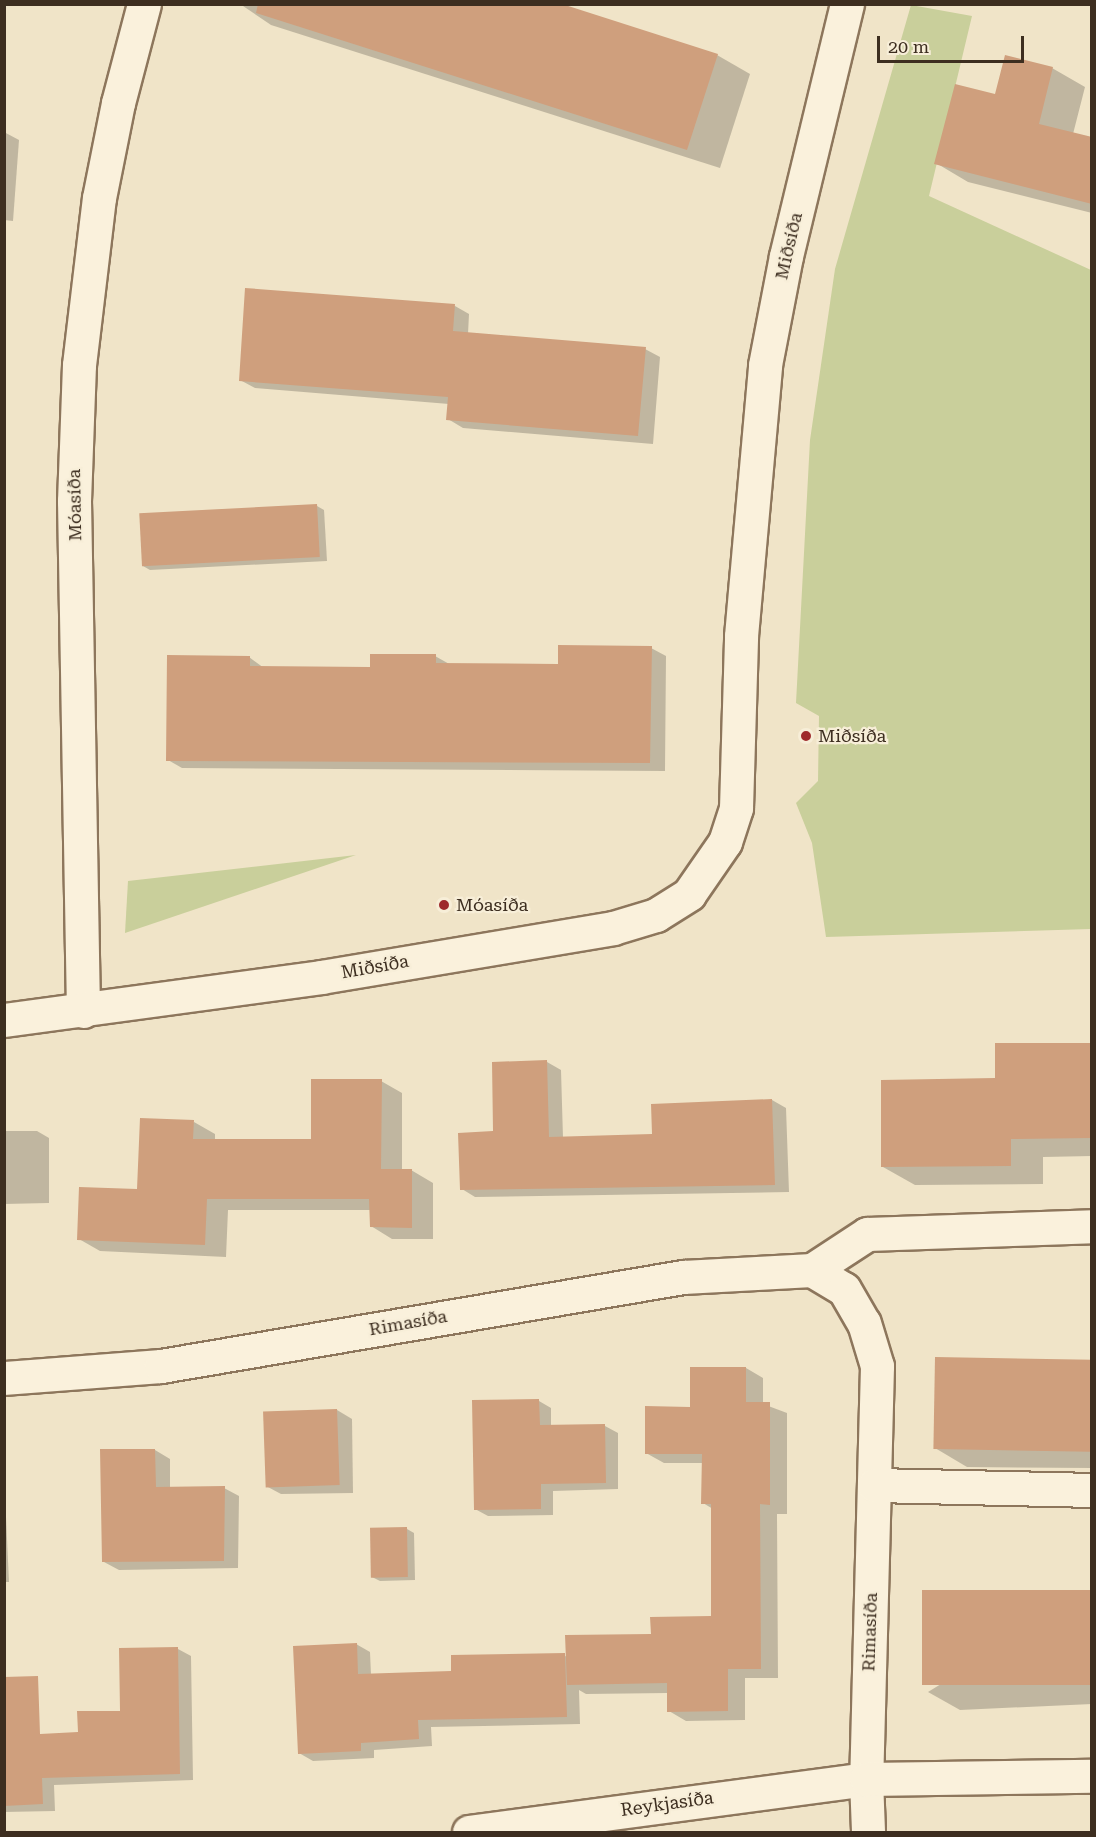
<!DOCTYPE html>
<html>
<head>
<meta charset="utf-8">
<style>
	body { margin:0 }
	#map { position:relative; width:1096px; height:1837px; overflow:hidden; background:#f0e4c8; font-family:"Roboto Serif",serif }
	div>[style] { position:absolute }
	.green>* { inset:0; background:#c9cf9b }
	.shadow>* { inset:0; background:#0003 }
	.building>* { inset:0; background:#cf9f7d; transform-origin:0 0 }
	.roads { filter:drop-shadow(2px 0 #8d765c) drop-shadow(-2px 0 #8d765c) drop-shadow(0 2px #8d765c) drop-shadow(0 -2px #8d765c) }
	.street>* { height:33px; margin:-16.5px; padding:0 16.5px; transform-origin:16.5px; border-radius:16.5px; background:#faf1dc }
	.dots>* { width:16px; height:16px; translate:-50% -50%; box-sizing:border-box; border:3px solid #f7eed8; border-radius:50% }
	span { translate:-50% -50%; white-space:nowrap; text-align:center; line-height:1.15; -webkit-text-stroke:4.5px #f7eed8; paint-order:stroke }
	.street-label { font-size:18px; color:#3d2e20 }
	.poi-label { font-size:18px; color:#3d2e20 }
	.left { translate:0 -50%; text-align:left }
	.frame { position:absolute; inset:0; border:6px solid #3d2e20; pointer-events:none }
	.scale { position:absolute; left:877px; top:36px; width:147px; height:27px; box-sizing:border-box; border:3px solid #3d2e20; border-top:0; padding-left:8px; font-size:18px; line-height:21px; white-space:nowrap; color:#3d2e20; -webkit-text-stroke:4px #f7eed8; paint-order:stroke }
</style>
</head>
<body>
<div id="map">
	<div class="green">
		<i style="clip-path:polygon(911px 5px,972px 16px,929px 196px,1091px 270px,1091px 929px,826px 937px,812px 843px,796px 803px,818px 781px,819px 716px,796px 703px,810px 440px,835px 269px)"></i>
		<i style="clip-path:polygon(356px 855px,125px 933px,128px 881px)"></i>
	</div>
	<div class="shadow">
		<i style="clip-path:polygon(240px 4px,558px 4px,717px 55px,750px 74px,720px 168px,271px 25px)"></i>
		<i style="clip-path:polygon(1052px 68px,1085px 87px,1073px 134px,1092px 139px,1092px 213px,968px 182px,936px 163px,996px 96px)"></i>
		<i style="clip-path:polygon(4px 132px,19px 140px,13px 221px,4px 220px)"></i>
		<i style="clip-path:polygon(455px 306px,469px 314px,468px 334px,645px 349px,660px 357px,653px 444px,463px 428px,448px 419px,449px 404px,255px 388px,240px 380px)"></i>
		<i style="clip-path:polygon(317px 506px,324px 510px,327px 561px,150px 570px,143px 566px)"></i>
		<i style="clip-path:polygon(651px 648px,666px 656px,665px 771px,182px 768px,168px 760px,249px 657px,264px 668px,371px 669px,435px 656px,451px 665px,559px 666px)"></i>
		<i style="clip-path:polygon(1092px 1044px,1092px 1156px,1043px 1157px,1043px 1184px,915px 1185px,883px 1167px,996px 1080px)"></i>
		<i style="clip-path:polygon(547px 1062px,561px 1070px,563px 1138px,653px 1135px,652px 1105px,772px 1100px,786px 1108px,789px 1192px,475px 1197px,462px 1189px,495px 1133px)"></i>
		<i style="clip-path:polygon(381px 1081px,402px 1093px,402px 1171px,411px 1170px,433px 1183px,433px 1239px,392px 1239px,371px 1226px,371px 1210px,228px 1210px,226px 1257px,100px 1251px,79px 1239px,138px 1191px,194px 1122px,215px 1134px,215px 1141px,312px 1141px)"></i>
		<i style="clip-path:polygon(4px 1131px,37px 1131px,49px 1138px,49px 1203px,4px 1204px)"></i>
		<i style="clip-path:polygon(1092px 1360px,1092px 1468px,967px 1467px,935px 1448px)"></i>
		<i style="clip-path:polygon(746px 1368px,763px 1378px,763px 1404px,787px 1413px,787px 1514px,777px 1514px,778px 1678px,745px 1678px,745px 1720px,686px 1721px,669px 1711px,668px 1693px,586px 1694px,579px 1690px,580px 1724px,431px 1727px,432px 1746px,374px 1750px,374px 1758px,313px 1761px,299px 1753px,356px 1644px,370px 1652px,371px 1675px,453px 1672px,567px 1656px,712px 1618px,713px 1509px,703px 1503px,703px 1463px,664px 1463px,646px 1453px,692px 1408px)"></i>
		<i style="clip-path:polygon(539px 1401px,551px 1408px,551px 1426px,605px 1426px,618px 1433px,618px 1489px,553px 1491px,553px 1515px,488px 1516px,475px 1509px)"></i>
		<i style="clip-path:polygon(337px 1410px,352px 1419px,353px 1493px,281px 1494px,266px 1486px)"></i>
		<i style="clip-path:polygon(155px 1450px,170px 1459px,170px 1488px,224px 1488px,239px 1496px,238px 1568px,119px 1570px,104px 1562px)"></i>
		<i style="clip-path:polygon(4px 1473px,9px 1582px,4px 1582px)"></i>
		<i style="clip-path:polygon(407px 1529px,414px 1533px,415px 1580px,380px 1581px,372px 1577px,372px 1530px)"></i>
		<i style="clip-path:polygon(1092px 1591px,1092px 1704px,960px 1710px,928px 1692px)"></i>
		<i style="clip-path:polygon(178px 1649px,191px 1656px,193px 1780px,54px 1785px,55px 1811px,4px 1812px,4px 1737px,79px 1734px,122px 1713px)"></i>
	</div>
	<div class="building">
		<i style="clip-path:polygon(258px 4px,562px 4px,718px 54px,687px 150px,256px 13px)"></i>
		<i style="clip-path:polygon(1005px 55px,1053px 67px,1039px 124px,1092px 137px,1092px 204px,934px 164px,955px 84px,995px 94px)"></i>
		<i style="clip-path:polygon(245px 288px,455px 304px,453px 331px,646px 347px,638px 436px,446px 420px,448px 397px,239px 381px)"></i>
		<i style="left:317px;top:504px;width:53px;height:178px;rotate:87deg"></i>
		<i style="clip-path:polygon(558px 645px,652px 646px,650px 763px,166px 761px,167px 655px,250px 656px,250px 666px,370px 667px,370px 654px,436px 654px,436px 663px,558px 664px)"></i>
		<i style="clip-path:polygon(995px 1043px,1092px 1043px,1092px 1138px,1011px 1139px,1011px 1166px,881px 1167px,881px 1080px,995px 1078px)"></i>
		<i style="clip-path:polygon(547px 1060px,549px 1137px,652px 1134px,651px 1104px,772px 1099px,775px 1185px,460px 1190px,458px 1133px,493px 1131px,492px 1062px)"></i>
		<i style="clip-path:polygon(311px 1079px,382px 1079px,381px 1169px,412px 1169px,412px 1228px,370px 1227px,369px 1199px,207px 1199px,205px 1245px,77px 1240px,79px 1187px,137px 1189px,140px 1118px,194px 1120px,193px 1139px,311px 1139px)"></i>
		<i style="left:935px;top:1357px;width:157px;height:92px;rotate:1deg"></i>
		<i style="clip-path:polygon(690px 1367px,746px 1367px,746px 1402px,770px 1402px,770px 1505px,760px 1504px,761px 1669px,728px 1669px,728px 1711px,667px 1712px,667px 1683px,567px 1685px,565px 1635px,651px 1634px,650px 1617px,711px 1616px,711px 1504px,701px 1504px,702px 1454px,645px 1454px,645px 1406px,690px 1407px)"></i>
		<i style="clip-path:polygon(539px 1399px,540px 1425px,605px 1424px,606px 1483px,541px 1484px,541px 1509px,474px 1510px,472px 1400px)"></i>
		<i style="left:337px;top:1409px;width:76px;height:74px;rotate:88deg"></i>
		<i style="clip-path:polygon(100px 1449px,155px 1449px,156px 1487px,225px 1486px,224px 1561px,102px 1562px)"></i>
		<i style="left:407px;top:1527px;width:50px;height:37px;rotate:89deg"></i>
		<i style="left:1092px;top:1590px;width:95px;height:170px;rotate:90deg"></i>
		<i style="clip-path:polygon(357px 1643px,358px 1674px,451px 1671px,451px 1655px,565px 1653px,567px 1717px,418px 1720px,419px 1739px,361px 1743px,361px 1751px,298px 1754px,293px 1646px)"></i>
		<i style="clip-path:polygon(178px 1647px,180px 1774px,42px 1778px,43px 1804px,4px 1806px,4px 1677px,38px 1676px,40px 1734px,78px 1732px,77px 1711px,120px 1711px,119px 1648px)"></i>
	</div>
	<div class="roads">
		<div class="street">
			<i style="left:83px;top:1011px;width:510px;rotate:-91.01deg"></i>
			<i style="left:74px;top:501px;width:136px;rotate:-87.9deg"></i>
			<i style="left:79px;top:365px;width:168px;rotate:-83.2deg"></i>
			<i style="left:99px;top:198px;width:97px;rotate:-78.7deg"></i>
			<i style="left:118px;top:103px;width:102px;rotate:-75.3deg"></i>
			<i style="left:4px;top:1020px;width:320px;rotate:-7.7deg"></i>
			<i style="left:321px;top:977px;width:296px;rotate:-9.5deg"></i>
			<i style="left:613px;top:928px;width:45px;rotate:-16.8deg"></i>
			<i style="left:656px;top:915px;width:39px;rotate:-32deg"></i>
			<i style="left:689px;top:894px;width:63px;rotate:-55.3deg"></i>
			<i style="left:725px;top:842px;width:36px;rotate:-72deg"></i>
			<i style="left:736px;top:808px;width:172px;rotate:-88.3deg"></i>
			<i style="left:741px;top:636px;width:272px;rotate:-84.9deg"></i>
			<i style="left:765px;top:365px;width:111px;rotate:-79.1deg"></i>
			<i style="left:786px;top:256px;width:259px;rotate:-76.4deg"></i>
			<i style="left:812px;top:1270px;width:66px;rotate:-33.2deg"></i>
			<i style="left:867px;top:1234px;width:225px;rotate:-2deg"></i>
			<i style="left:4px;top:1378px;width:157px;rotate:-4.4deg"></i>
			<i style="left:161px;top:1366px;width:530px;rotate:-9.68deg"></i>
			<i style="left:683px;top:1277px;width:129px;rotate:-3.1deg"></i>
			<i style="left:812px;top:1270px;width:37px;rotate:31deg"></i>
			<i style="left:844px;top:1289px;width:39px;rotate:60deg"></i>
			<i style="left:864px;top:1323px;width:45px;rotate:73.2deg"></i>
			<i style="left:877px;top:1366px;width:413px;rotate:91.5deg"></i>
			<i style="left:866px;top:1779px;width:53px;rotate:87.8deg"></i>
			<i style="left:874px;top:1485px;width:218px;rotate:1.3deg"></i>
			<i style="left:469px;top:1832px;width:401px;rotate:-7.6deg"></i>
			<i style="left:866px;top:1779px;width:226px;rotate:-0.8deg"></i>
		</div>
	</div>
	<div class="dots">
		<i style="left:806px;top:736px;background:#9e2a2b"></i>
		<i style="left:444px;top:905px;background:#9e2a2b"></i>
	</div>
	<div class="street-label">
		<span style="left:789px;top:246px;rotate:-77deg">Miðsíða</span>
		<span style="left:75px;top:505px;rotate:-91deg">Móasíða</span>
		<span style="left:375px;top:967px;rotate:-10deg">Miðsíða</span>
		<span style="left:408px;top:1323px;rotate:-10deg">Rimasíða</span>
		<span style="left:870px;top:1632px;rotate:-88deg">Rimasíða</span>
		<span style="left:667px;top:1804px;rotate:-8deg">Reykjasíða</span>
	</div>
	<div class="poi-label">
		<span class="left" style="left:818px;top:736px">Miðsíða</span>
		<span class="left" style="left:456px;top:905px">Móasíða</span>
	</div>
	<div class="frame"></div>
	<div class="scale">20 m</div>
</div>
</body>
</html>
